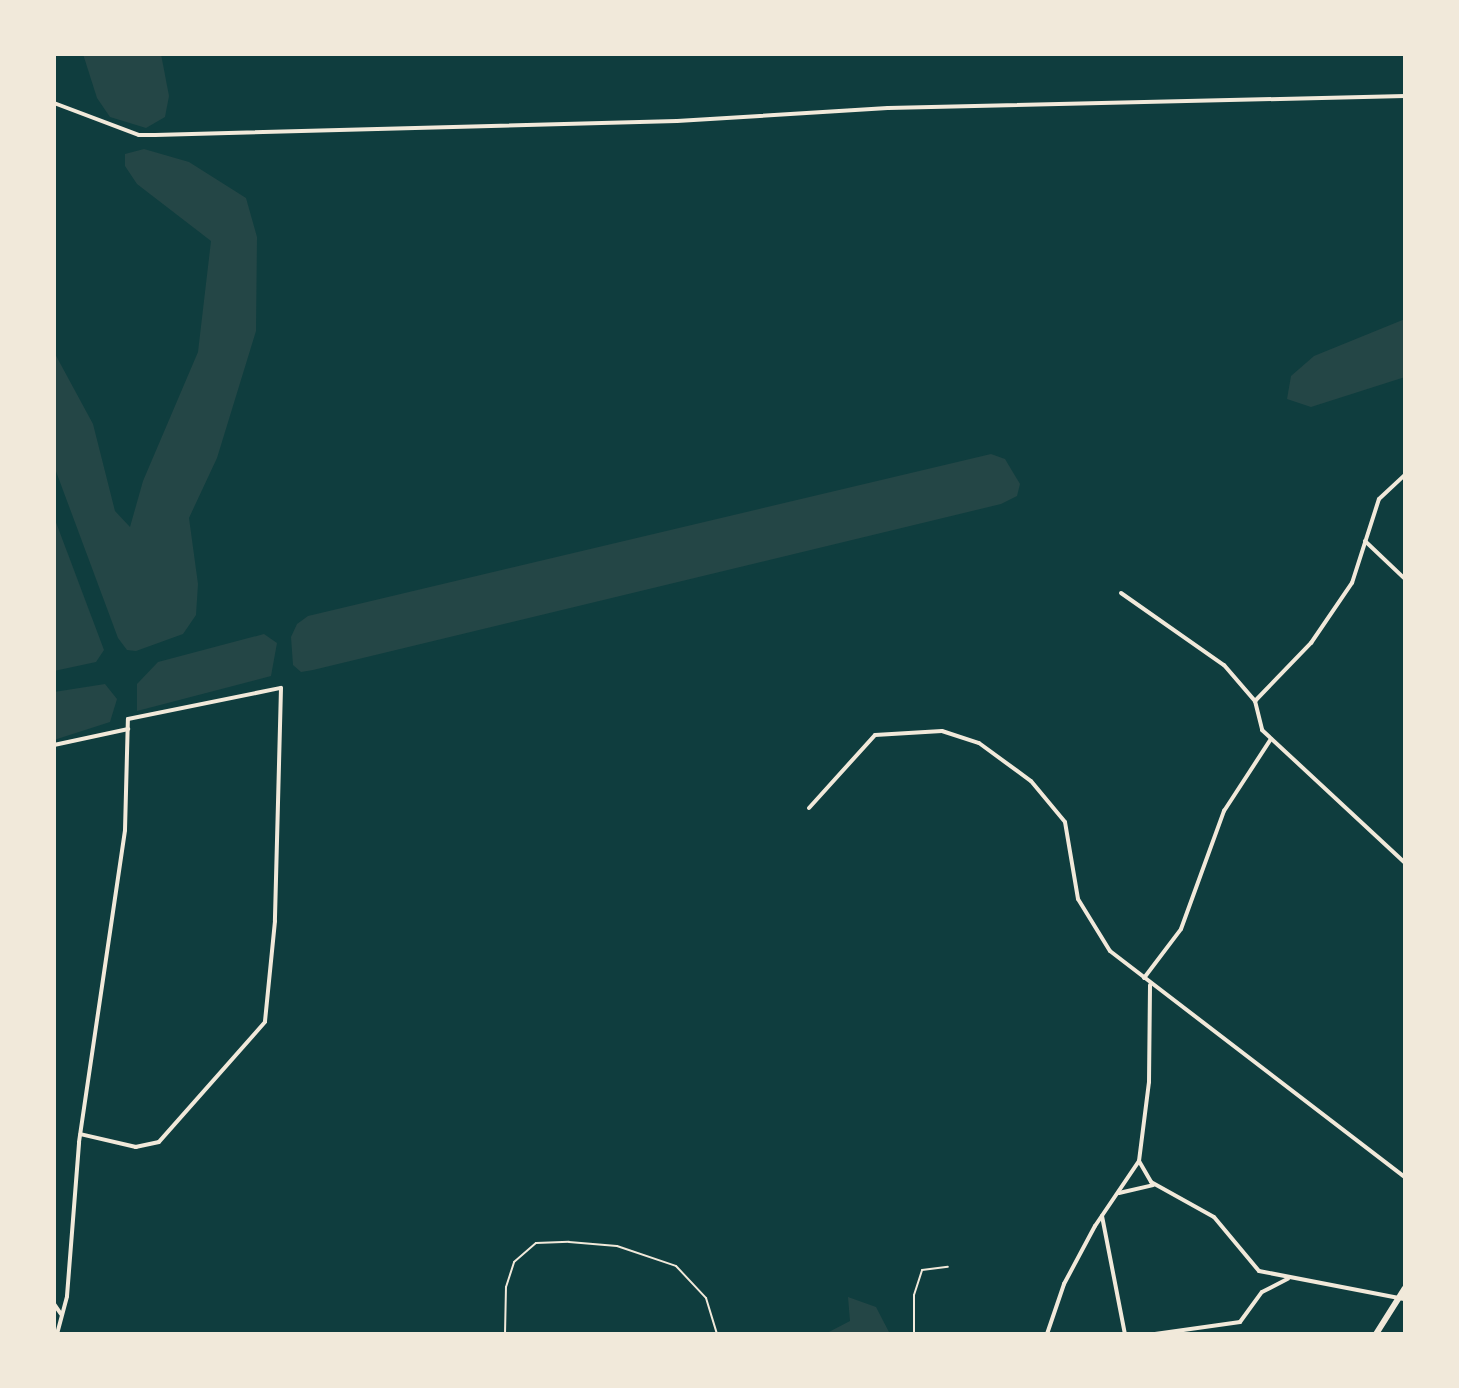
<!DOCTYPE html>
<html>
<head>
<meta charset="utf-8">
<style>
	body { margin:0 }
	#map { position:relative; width:1459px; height:1388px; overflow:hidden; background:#0f3d3e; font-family:Rubik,sans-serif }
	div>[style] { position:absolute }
	.green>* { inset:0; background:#244646 }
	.service>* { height:2px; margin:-1px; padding:0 1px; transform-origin:1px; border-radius:1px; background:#f1e9da }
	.minor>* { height:4px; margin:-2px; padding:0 2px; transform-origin:2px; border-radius:2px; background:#f1e9da }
	.secondary>* { height:6px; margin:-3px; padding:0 3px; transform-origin:3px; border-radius:3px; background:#f1e9da }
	span { translate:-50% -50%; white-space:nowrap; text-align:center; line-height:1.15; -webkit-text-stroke:6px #f1e9da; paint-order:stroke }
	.frame { position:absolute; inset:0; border:56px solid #f1e9da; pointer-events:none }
</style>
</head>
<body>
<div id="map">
	<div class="green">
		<i style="clip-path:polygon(83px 54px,161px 54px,169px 96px,165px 117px,146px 128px,110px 117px,97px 98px)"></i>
		<i style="clip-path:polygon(144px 149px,189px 162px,246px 198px,257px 237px,256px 331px,217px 458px,189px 518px,198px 584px,196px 615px,183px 634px,136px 651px,127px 650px,118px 638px,54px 466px,54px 352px,93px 424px,115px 511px,130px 527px,143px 481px,198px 352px,211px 241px,137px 184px,125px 166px,125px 154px)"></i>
		<i style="clip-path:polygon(1405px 319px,1405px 377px,1311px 407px,1287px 399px,1291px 376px,1314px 356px)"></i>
		<i style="clip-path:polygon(991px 454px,1005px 459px,1020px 484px,1017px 496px,1001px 504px,313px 670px,301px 672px,293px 665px,291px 637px,297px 624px,308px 616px)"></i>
		<i style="clip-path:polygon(54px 517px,104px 650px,96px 662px,54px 671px)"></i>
		<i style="clip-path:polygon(264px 634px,277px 643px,271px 676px,137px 711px,137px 684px,158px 662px)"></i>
		<i style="clip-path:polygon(105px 684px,117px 699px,110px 722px,54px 740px,54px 692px)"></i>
		<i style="clip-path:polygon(848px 1297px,876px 1307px,890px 1334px,825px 1334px,850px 1321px)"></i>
	</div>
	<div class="service">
		<i style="left:505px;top:1334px;width:47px;rotate:-88.8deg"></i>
		<i style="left:506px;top:1287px;width:26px;rotate:-72deg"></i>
		<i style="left:514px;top:1262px;width:29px;rotate:-41deg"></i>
		<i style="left:536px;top:1243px;width:33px;rotate:-2deg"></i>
		<i style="left:569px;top:1242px;width:48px;rotate:4.8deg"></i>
		<i style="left:617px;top:1246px;width:62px;rotate:18.7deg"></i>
		<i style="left:676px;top:1266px;width:44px;rotate:46.8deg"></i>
		<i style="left:706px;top:1298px;width:38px;rotate:73deg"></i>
		<i style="left:914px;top:1334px;width:39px;rotate:-90deg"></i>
		<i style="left:914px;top:1295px;width:26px;rotate:-72deg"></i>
		<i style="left:922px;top:1270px;width:26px;rotate:-7deg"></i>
	</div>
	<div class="minor">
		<i style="left:54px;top:103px;width:91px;rotate:20.6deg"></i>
		<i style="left:139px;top:135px;width:16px"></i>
		<i style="left:155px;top:135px;width:522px;rotate:-1.54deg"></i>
		<i style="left:677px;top:121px;width:211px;rotate:-3.5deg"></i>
		<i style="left:888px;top:108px;width:517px;rotate:-1.33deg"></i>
		<i style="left:1365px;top:541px;width:55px;rotate:43.5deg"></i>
		<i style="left:1121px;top:593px;width:126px;rotate:35deg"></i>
		<i style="left:1224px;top:665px;width:48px;rotate:49.3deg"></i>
		<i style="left:1255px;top:701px;width:30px;rotate:76deg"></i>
		<i style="left:1262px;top:730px;width:195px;rotate:42.9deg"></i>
		<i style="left:1255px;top:701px;width:81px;rotate:-46deg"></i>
		<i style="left:1311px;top:643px;width:73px;rotate:-55.7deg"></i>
		<i style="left:1352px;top:583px;width:88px;rotate:-72.2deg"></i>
		<i style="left:1379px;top:499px;width:35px;rotate:-43deg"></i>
		<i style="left:54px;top:745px;width:76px;rotate:-12.2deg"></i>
		<i style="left:809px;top:808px;width:98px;rotate:-47.9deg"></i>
		<i style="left:875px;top:735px;width:67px;rotate:-3.4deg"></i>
		<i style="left:942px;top:731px;width:39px;rotate:18deg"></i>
		<i style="left:979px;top:743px;width:64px;rotate:36.2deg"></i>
		<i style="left:1031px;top:781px;width:53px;rotate:50.3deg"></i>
		<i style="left:1065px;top:822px;width:78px;rotate:80.4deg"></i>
		<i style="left:1078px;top:899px;width:61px;rotate:58.4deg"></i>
		<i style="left:1110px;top:951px;width:372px;rotate:37.5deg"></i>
		<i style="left:1144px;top:978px;width:61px;rotate:-52.9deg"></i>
		<i style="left:1181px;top:929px;width:126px;rotate:-70deg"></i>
		<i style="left:1224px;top:811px;width:86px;rotate:-56.9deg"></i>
		<i style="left:1139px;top:1161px;width:24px;rotate:60deg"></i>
		<i style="left:1151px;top:1182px;width:72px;rotate:29.1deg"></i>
		<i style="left:1214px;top:1217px;width:70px;rotate:50.2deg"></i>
		<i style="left:1259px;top:1271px;width:149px;rotate:10.9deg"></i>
		<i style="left:1119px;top:1193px;width:35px;rotate:-13deg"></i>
		<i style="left:1102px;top:1216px;width:120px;rotate:79deg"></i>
		<i style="left:54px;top:1304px;width:12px;rotate:55deg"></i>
		<i style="left:57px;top:1334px;width:39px;rotate:-75deg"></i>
		<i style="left:67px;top:1296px;width:154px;rotate:-85.5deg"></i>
		<i style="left:79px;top:1142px;width:315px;rotate:-81.6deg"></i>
		<i style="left:125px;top:830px;width:111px;rotate:-88.5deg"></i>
		<i style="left:128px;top:719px;width:156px;rotate:-11.5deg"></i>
		<i style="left:281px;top:688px;width:233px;rotate:91.5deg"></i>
		<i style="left:275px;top:921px;width:101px;rotate:95.7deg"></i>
		<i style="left:265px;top:1022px;width:160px;rotate:131.5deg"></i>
		<i style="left:159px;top:1142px;width:24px;rotate:168deg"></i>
		<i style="left:136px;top:1147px;width:57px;rotate:-166.9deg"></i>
		<i style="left:1047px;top:1334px;width:53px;rotate:-71.2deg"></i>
		<i style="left:1064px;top:1284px;width:66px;rotate:-61.9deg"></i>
		<i style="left:1095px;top:1226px;width:78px;rotate:-55.9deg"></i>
		<i style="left:1139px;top:1161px;width:80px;rotate:-82.8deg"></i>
		<i style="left:1149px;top:1082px;width:97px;rotate:-89.4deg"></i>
		<i style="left:1155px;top:1334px;width:86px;rotate:-8deg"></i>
		<i style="left:1240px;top:1322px;width:37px;rotate:-54deg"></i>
		<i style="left:1262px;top:1292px;width:29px;rotate:-27deg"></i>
	</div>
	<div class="secondary">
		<i style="left:1376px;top:1334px;width:54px;rotate:-57.8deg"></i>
	</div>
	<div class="frame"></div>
</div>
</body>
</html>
